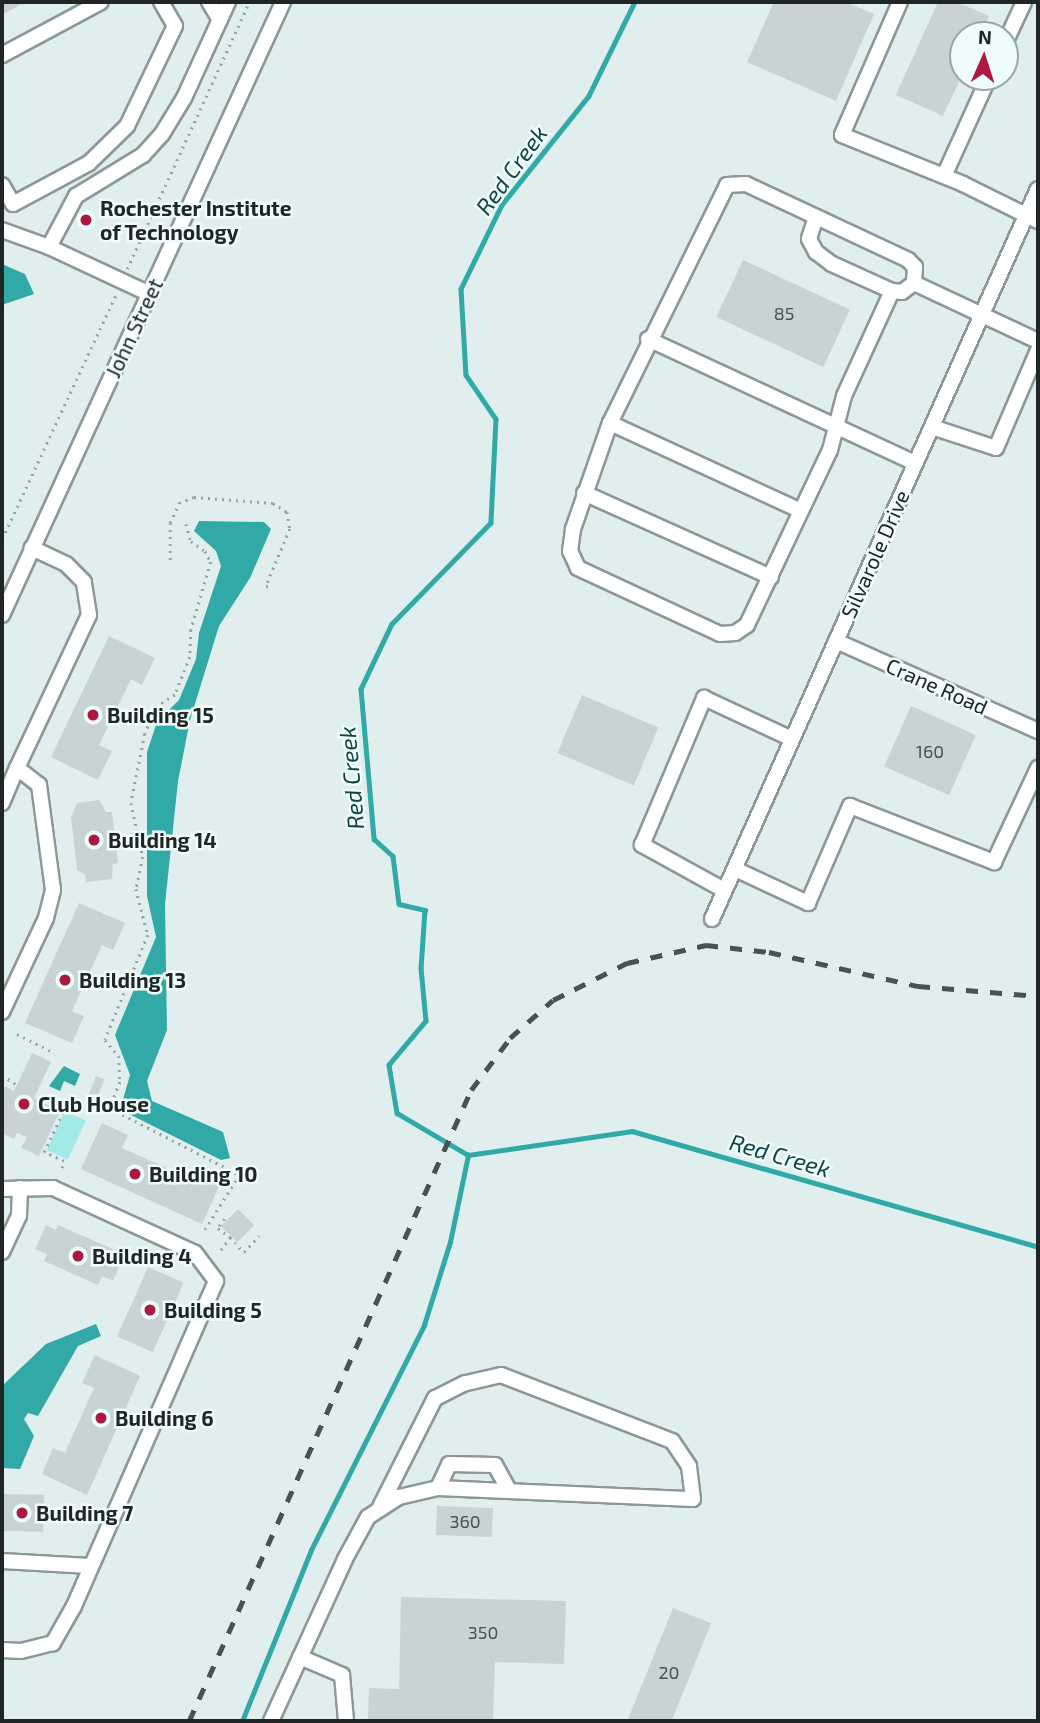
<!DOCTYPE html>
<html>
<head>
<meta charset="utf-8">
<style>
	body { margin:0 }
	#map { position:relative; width:1040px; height:1723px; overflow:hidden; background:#e1eeee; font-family:"Exo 2",sans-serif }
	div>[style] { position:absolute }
	.green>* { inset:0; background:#a2eae7; transform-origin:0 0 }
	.water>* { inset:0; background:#31a9a7 }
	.stream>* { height:4.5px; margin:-2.25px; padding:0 2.25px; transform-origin:2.25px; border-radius:2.25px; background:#31a9a7 }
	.building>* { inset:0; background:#c7d4d3; transform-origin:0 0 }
	.path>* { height:2.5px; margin-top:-1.25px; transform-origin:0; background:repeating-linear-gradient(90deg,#99a3a3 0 2px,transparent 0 7px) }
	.roads { filter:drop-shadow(2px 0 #8c9898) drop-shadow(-2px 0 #8c9898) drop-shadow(0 2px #8c9898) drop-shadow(0 -2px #8c9898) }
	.minor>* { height:14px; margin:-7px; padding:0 7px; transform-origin:7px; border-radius:7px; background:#fff }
	.rail>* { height:4.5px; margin-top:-2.25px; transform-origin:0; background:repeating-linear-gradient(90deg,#4a5151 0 12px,transparent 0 24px) }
	.dots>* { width:19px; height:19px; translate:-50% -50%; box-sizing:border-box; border:4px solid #eefcfb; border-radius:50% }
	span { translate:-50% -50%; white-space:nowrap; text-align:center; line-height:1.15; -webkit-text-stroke:5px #eefcfb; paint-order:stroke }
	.number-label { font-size:18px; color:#4a5150 }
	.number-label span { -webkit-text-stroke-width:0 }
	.poi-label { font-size:21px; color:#202525; font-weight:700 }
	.left { translate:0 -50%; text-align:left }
	.street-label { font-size:21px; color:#202525 }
	.water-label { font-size:23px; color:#104443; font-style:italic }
	.frame { position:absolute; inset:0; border:4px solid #202525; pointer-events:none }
	.north { position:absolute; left:949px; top:21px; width:70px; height:70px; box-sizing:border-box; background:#eefcfb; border:2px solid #9ca6a5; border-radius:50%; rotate:3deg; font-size:19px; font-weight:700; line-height:28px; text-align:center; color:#202525 }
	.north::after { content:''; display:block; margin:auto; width:24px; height:32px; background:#ad1840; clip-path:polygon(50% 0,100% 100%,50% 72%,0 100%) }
</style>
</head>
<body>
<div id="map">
	<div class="green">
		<i style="left:65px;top:1111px;width:23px;height:43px;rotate:25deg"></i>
	</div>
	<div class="water">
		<i style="clip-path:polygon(2px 264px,25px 274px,34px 294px,2px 305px)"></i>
		<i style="clip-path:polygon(199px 521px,264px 522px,271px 529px,250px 578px,219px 626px,190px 720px,178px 781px,165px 904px,167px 1030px,147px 1081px,152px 1101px,223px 1132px,230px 1158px,221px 1160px,131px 1115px,122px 1103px,130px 1075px,115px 1035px,156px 937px,147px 896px,147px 752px,157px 722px,179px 700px,196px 659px,199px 633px,221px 566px,216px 551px,194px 531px)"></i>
		<i style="clip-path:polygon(64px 1066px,80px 1074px,75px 1086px,64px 1081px,60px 1091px,49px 1086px)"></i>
		<i style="clip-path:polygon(96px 1324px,101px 1336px,78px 1346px,38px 1416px,28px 1413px,24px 1419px,34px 1436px,20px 1469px,2px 1468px,2px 1386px,46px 1344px)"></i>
	</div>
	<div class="stream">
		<i style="left:635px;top:2px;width:105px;rotate:116.1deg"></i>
		<i style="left:589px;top:96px;width:139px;rotate:128.6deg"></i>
		<i style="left:502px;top:205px;width:93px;rotate:116deg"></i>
		<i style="left:461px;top:289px;width:86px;rotate:86.7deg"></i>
		<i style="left:466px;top:375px;width:53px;rotate:55.7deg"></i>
		<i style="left:496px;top:419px;width:104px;rotate:92.8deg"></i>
		<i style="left:491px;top:523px;width:141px;rotate:134.4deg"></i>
		<i style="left:392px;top:624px;width:72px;rotate:115.5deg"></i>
		<i style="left:361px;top:689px;width:151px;rotate:85deg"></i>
		<i style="left:374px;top:839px;width:25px;rotate:42deg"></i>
		<i style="left:393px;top:856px;width:48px;rotate:82.9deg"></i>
		<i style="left:399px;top:904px;width:27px;rotate:13deg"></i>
		<i style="left:425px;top:910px;width:58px;rotate:93.9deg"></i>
		<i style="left:421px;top:968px;width:53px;rotate:84.6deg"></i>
		<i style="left:426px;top:1021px;width:57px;rotate:130.1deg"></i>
		<i style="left:389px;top:1065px;width:49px;rotate:80.5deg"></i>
		<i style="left:397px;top:1113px;width:82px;rotate:30.6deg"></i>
		<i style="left:468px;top:1155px;width:166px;rotate:-8.3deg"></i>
		<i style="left:632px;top:1131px;width:422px;rotate:15.9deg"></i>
		<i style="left:242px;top:1721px;width:184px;rotate:-68deg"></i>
		<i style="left:311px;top:1550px;width:252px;rotate:-63.3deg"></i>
		<i style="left:424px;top:1325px;width:87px;rotate:-72.6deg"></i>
		<i style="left:450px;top:1242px;width:89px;rotate:-78.3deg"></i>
	</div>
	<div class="building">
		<i style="clip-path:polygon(2px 2px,25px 2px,2px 15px)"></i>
		<i style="clip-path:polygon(774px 2px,846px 2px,874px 14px,836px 101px,747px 62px)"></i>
		<i style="clip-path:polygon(938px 2px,957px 2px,989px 16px,980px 35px,963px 35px,963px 73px,943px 116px,896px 95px)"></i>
		<i style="left:743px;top:260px;width:118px;height:63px;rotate:25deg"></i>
		<i style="clip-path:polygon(109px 636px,155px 658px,142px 685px,131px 679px,99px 745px,112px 751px,98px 780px,51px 757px)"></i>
		<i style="left:582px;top:695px;width:83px;height:63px;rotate:23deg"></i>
		<i style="left:911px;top:706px;width:71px;height:66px;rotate:24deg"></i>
		<i style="clip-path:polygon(99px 800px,106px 812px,112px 812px,118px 863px,113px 864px,112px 879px,86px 882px,85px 875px,77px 870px,71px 817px,77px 803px)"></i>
		<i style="clip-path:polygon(79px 903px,125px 923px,113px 950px,102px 945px,72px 1011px,84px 1016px,72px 1043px,25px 1023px)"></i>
		<i style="clip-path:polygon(32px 1053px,51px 1062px,34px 1098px,60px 1111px,39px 1156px,21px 1148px,27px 1137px,17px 1133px,14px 1139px,2px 1133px,2px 1093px,5px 1086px,14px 1091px)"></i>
		<i style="left:96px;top:1076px;width:9px;height:20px;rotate:21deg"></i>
		<i style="clip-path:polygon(102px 1123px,128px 1135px,122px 1148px,189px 1178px,194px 1167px,222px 1180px,202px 1224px,81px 1169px)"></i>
		<i style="left:238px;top:1209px;width:23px;height:24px;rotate:45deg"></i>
		<i style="clip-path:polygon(46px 1225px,56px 1230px,58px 1225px,113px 1249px,109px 1257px,121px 1262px,113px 1281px,102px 1276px,98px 1285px,44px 1261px,47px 1254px,35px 1249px)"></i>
		<i style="left:148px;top:1267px;width:39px;height:76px;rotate:24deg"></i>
		<i style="clip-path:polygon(95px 1355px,140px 1376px,87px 1495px,42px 1474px,53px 1448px,65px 1453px,94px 1388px,82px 1383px)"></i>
		<i style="left:2px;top:1494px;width:42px;height:37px;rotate:1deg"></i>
		<i style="left:437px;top:1506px;width:56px;height:29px;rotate:2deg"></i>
		<i style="clip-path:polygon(401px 1597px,566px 1601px,564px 1664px,495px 1662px,493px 1721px,368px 1721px,369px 1688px,399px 1689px)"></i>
		<i style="left:673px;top:1608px;width:41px;height:122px;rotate:22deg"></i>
	</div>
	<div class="path">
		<i style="left:127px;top:269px;width:294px;rotate:-65.4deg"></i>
		<i style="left:186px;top:524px;width:18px;rotate:74deg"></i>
		<i style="left:191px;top:541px;width:17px;rotate:36deg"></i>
		<i style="left:205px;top:551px;width:13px;rotate:61deg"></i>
		<i style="left:211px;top:562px;width:71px;rotate:106.4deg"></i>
		<i style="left:191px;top:630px;width:27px;rotate:92deg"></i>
		<i style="left:190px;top:657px;width:41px;rotate:111.5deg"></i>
		<i style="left:175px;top:695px;width:22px;rotate:148deg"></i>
		<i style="left:156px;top:707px;width:29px;rotate:112deg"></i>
		<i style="left:145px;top:734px;width:70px;rotate:101.5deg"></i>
		<i style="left:131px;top:803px;width:55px;rotate:77.5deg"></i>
		<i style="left:143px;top:857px;width:33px;rotate:102deg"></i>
		<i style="left:136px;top:889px;width:48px;rotate:75.4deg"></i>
		<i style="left:148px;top:935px;width:113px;rotate:112.3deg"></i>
		<i style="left:105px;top:1040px;width:21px;rotate:49deg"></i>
		<i style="left:119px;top:1056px;width:26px;rotate:88deg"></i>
		<i style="left:120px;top:1082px;width:28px;rotate:111deg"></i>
		<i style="left:110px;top:1108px;width:146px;rotate:27.3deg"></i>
		<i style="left:240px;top:1175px;width:69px;rotate:122.5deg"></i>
		<i style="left:2px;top:539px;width:270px;rotate:-65deg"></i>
		<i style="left:170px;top:560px;width:37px;rotate:-90deg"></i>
		<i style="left:170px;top:523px;width:22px;rotate:-66deg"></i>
		<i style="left:179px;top:503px;width:16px;rotate:-22deg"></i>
		<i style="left:194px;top:497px;width:79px;rotate:4.3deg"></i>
		<i style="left:273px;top:503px;width:17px;rotate:33deg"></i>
		<i style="left:287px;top:512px;width:17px;rotate:80deg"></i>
		<i style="left:290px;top:529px;width:62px;rotate:112.8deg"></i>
		<i style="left:266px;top:586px;width:7px;rotate:16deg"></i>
		<i style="left:17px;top:1034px;width:42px;rotate:26.6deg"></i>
		<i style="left:2px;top:1075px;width:18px;rotate:34deg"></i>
		<i style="left:62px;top:1168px;width:7px;rotate:-74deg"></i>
		<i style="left:64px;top:1161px;width:22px;rotate:-156deg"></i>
		<i style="left:44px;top:1152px;width:44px;rotate:-64.6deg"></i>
		<i style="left:225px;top:1219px;width:11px;rotate:128deg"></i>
		<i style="left:218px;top:1228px;width:15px;rotate:37deg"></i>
		<i style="left:221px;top:1250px;width:16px;rotate:-55deg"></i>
		<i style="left:230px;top:1237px;width:21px;rotate:47deg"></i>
		<i style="left:244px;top:1252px;width:22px;rotate:-47deg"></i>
	</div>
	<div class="roads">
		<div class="minor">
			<i style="left:209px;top:2px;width:21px;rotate:59deg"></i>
			<i style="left:900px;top:2px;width:145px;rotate:113.6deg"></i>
			<i style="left:842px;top:135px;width:131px;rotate:22deg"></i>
			<i style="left:963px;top:184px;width:84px;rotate:26.3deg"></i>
			<i style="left:1005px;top:43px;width:45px;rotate:-65.1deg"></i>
			<i style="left:2px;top:55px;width:112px;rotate:-28.2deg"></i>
			<i style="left:944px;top:176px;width:109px;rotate:-65.6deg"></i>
			<i style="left:2px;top:185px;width:22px;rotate:60deg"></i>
			<i style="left:13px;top:204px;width:86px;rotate:-28.3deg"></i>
			<i style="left:89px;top:163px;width:53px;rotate:-44.2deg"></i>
			<i style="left:127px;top:126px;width:111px;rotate:-64.4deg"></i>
			<i style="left:175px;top:26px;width:28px;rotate:-120deg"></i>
			<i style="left:816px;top:217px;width:23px;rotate:108deg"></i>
			<i style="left:809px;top:239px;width:15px;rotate:62deg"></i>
			<i style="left:816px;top:252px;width:20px;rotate:37deg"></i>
			<i style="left:832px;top:264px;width:66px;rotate:24.2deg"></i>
			<i style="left:2px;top:230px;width:50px;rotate:19.9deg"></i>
			<i style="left:49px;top:247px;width:111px;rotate:25deg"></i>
			<i style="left:49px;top:247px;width:58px;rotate:-62.1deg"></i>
			<i style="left:76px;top:196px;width:79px;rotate:-31.5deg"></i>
			<i style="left:143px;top:155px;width:28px;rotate:-48deg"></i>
			<i style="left:162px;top:134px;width:42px;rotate:-58.6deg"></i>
			<i style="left:184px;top:98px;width:106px;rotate:-65.4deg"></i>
			<i style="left:914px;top:283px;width:15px;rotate:143deg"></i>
			<i style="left:902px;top:292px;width:10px;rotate:-174deg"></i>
			<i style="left:892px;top:291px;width:115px;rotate:114.6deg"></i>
			<i style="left:844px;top:396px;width:56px;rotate:104.5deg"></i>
			<i style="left:830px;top:450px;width:194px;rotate:115.4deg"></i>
			<i style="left:747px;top:625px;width:14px;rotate:146deg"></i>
			<i style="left:735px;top:633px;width:15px;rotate:176deg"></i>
			<i style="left:720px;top:634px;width:157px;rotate:-155.1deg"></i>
			<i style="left:578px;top:568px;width:19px;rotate:-115deg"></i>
			<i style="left:570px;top:551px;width:22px;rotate:-82deg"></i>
			<i style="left:573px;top:529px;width:112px;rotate:-70.8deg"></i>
			<i style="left:610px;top:423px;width:265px;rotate:-63.8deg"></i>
			<i style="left:727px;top:185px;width:19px;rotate:-3deg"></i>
			<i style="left:746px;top:184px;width:179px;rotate:25.1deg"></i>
			<i style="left:908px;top:260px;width:10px;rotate:45deg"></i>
			<i style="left:915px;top:267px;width:16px;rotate:94deg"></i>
			<i style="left:914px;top:283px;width:137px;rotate:25.1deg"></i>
			<i style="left:648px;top:339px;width:294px;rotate:24.9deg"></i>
			<i style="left:610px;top:423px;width:210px;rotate:24.7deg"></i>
			<i style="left:932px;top:427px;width:67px;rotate:18.2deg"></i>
			<i style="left:996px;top:448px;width:107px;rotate:-66.8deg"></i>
			<i style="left:584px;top:493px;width:205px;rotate:24.2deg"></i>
			<i style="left:2px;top:615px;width:674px;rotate:-65.37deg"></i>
			<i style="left:836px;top:641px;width:221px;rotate:24deg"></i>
			<i style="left:2px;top:803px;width:38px;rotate:-67deg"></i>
			<i style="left:735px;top:869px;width:81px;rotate:25deg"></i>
			<i style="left:808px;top:903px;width:106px;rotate:-66.6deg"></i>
			<i style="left:850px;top:806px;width:155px;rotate:21.3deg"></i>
			<i style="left:994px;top:862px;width:104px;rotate:-64.9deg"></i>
			<i style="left:724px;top:890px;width:94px;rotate:-151.2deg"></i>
			<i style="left:642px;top:845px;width:160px;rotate:-67.1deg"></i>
			<i style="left:704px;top:698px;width:97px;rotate:25deg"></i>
			<i style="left:712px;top:919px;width:799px;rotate:-65.94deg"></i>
			<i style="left:2px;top:1012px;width:104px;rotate:-64.9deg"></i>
			<i style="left:46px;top:918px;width:29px;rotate:-76deg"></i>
			<i style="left:53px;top:890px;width:106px;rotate:-97.6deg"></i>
			<i style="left:39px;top:785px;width:28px;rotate:-142deg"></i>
			<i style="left:17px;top:768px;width:169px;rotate:-64.8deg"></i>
			<i style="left:89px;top:615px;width:33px;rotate:-99deg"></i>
			<i style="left:84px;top:582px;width:25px;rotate:-135deg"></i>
			<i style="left:66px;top:564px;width:38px;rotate:-155deg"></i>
			<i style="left:2px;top:1189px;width:51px;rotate:-1.1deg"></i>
			<i style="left:53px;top:1188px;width:156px;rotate:24.6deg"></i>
			<i style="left:195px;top:1253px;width:35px;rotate:53deg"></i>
			<i style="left:216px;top:1281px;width:355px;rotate:113.6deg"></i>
			<i style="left:74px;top:1606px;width:43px;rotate:119.6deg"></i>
			<i style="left:53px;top:1643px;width:33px;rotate:166deg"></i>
			<i style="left:21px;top:1651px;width:19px;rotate:-177deg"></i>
			<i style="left:2px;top:1252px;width:40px;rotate:-65deg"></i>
			<i style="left:19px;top:1216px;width:28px;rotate:-88deg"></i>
			<i style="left:438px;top:1488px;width:26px;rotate:-65deg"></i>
			<i style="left:449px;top:1464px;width:46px;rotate:1.2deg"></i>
			<i style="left:495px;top:1465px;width:29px;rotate:61deg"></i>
			<i style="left:2px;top:1561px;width:88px;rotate:3.3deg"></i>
			<i style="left:300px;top:1657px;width:46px;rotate:23.2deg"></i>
			<i style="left:342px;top:1675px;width:46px;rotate:85deg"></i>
			<i style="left:271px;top:1721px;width:178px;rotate:-65.4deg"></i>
			<i style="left:345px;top:1559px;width:48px;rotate:-61.3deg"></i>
			<i style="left:368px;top:1517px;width:37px;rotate:-33deg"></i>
			<i style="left:399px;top:1497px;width:40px;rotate:-13deg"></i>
			<i style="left:438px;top:1488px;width:255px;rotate:2.5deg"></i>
			<i style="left:693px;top:1499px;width:33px;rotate:-97deg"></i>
			<i style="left:689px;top:1466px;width:30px;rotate:-124deg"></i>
			<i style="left:672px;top:1441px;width:183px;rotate:-158.9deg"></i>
			<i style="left:501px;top:1375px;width:37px;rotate:167deg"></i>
			<i style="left:465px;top:1383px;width:34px;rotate:153deg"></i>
			<i style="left:435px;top:1398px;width:122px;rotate:116.8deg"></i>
		</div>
	</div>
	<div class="rail">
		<i style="left:189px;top:1721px;width:691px;rotate:-65.92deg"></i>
		<i style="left:471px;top:1090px;width:65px;rotate:-53.1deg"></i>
		<i style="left:510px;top:1038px;width:57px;rotate:-41.5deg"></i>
		<i style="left:553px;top:1000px;width:83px;rotate:-26.6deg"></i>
		<i style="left:627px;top:963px;width:81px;rotate:-12.8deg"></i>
		<i style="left:706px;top:945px;width:63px;rotate:6.3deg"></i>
		<i style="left:769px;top:952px;width:153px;rotate:12.9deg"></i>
		<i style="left:918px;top:986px;width:120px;rotate:4.8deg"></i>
	</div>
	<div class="dots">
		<i style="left:86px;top:220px;background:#ad1840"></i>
		<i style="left:93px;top:715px;background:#ad1840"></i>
		<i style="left:94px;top:840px;background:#ad1840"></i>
		<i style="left:65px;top:980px;background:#ad1840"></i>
		<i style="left:24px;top:1104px;background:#ad1840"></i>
		<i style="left:135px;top:1174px;background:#ad1840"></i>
		<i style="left:78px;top:1256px;background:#ad1840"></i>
		<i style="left:150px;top:1310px;background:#ad1840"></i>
		<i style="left:101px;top:1418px;background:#ad1840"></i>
		<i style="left:22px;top:1513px;background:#ad1840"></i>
	</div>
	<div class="number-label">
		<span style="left:784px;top:313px">85</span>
		<span style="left:930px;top:751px">160</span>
		<span style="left:465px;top:1521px">360</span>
		<span style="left:483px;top:1632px">350</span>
		<span style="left:669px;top:1672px">20</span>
	</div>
	<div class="poi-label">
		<span class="left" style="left:100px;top:220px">Rochester Institute<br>of Technology</span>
		<span class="left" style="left:107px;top:715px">Building 15</span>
		<span class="left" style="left:108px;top:840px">Building 14</span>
		<span class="left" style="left:79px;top:980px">Building 13</span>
		<span class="left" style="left:38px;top:1104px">Club House</span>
		<span class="left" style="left:149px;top:1174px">Building 10</span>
		<span class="left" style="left:92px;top:1256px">Building 4</span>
		<span class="left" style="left:164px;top:1310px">Building 5</span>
		<span class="left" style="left:115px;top:1418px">Building 6</span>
		<span class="left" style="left:36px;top:1513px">Building 7</span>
	</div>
	<div class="street-label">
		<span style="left:134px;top:328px;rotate:-65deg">John Street</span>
		<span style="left:875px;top:554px;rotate:-66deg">Silvarole Drive</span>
		<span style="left:937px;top:686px;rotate:24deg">Crane Road</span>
	</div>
	<div class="water-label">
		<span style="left:511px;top:170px;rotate:-54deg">Red Creek</span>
		<span style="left:351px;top:778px;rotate:-95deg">Red Creek</span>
		<span style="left:780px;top:1155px;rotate:16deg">Red Creek</span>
	</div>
	<div class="frame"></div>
	<div class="north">N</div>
</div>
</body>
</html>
